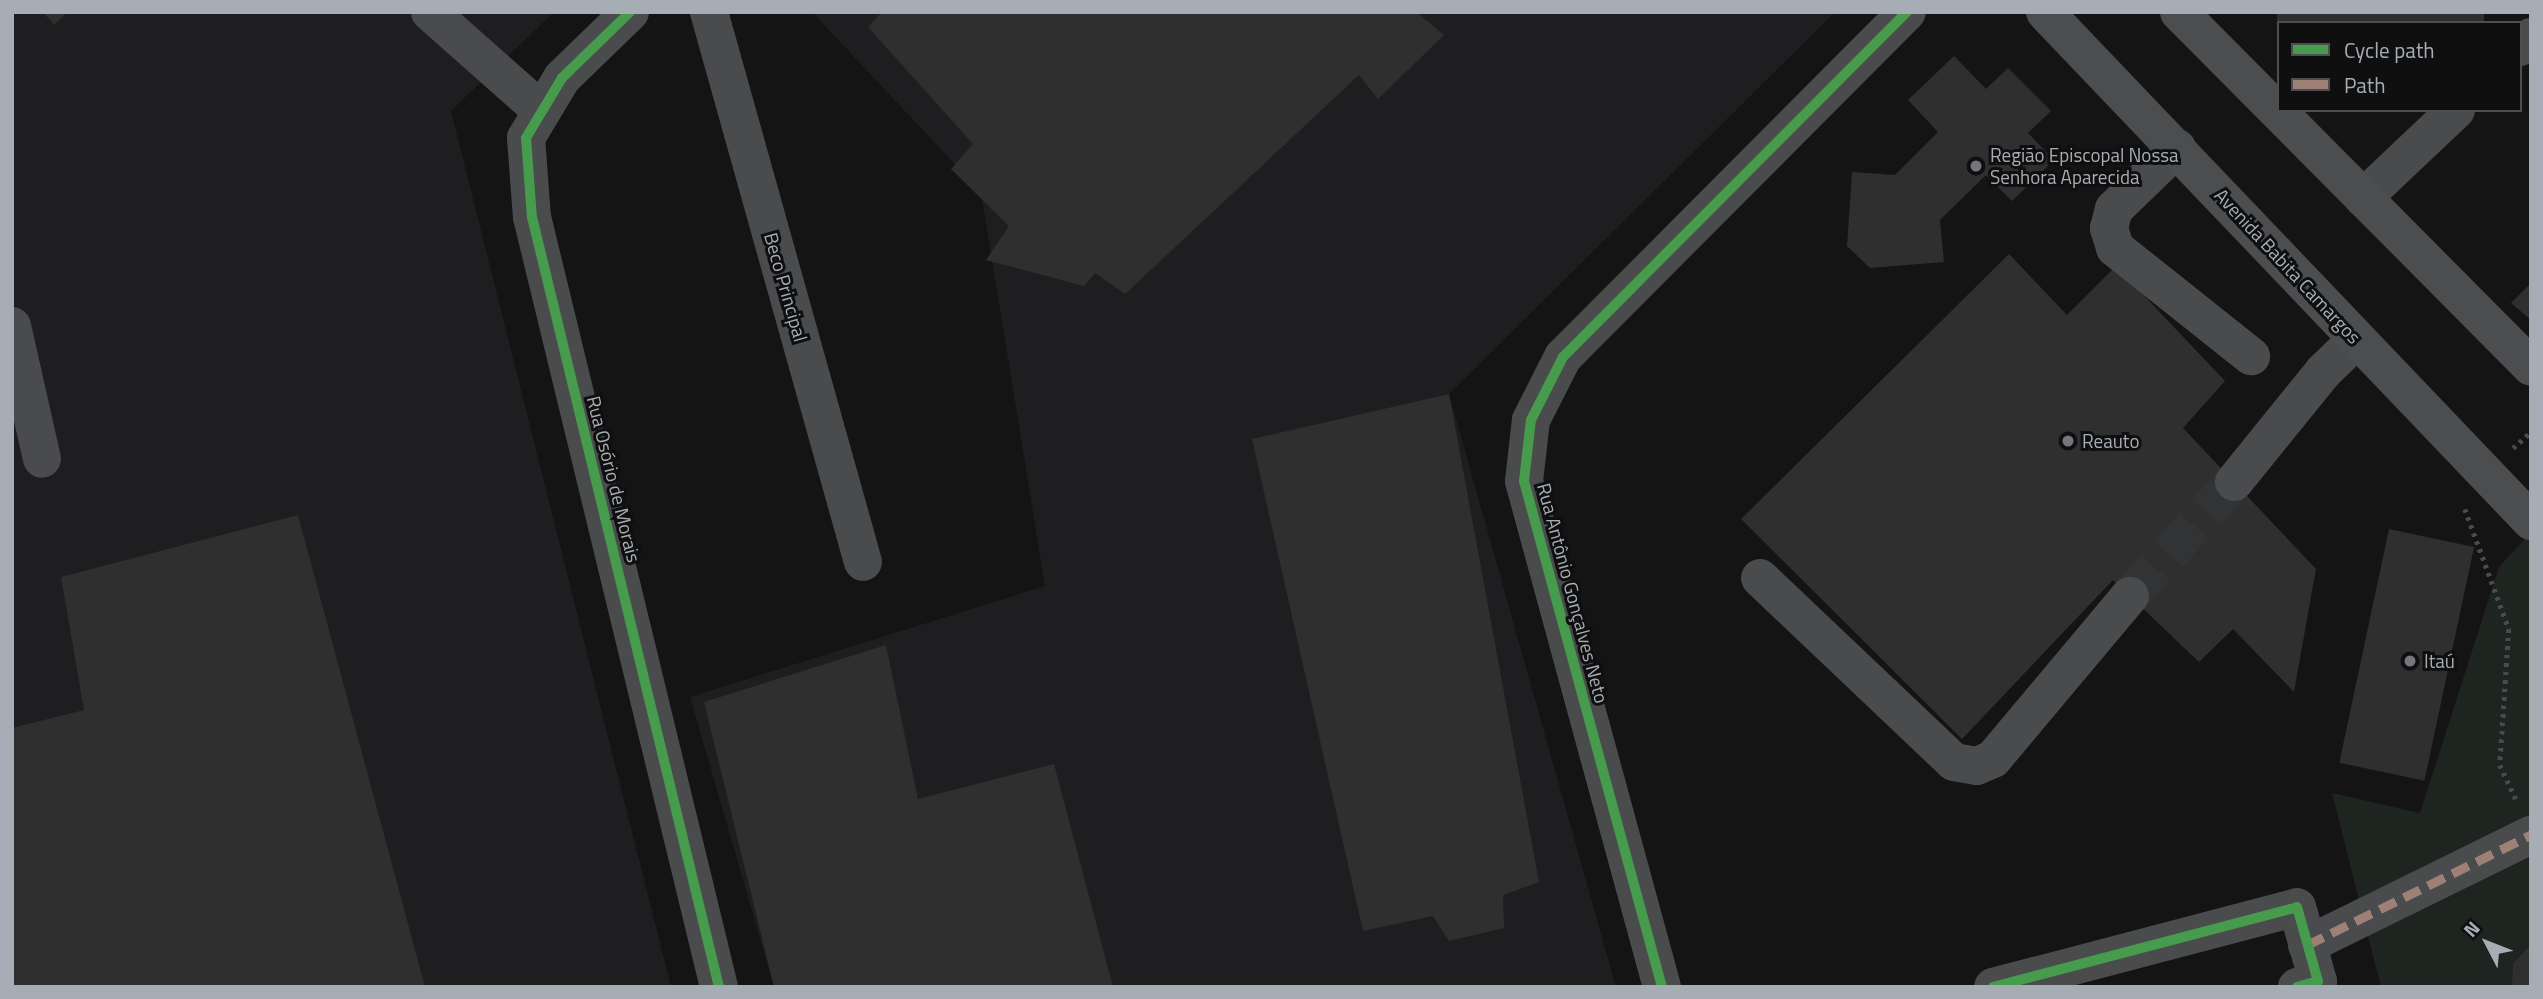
<!DOCTYPE html>
<html>
<head>
<meta charset="utf-8">
<style>
	body { margin:0 }
	#map { position:relative; width:2543px; height:999px; overflow:hidden; background:#141415; font-family:"Titillium Web",sans-serif }
	div>[style] { position:absolute }
	.built>* { inset:0; background:#1e1e20 }
	.green>* { inset:0; background:#1e241f }
	.building>* { inset:0; background:#2f2f30; transform-origin:0 0 }
	.minor-tunnel>* { height:38px; margin-top:-19px; transform-origin:0; background:repeating-linear-gradient(90deg,#313335 0 38px,transparent 0 57px) }
	.path>* { height:4.5px; margin-top:-2.25px; transform-origin:0; background:repeating-linear-gradient(90deg,#4a4b4e 0 3.5px,transparent 0 8.5px) }
	.minor>* { height:38px; margin:-19px; padding:0 19px; transform-origin:19px; border-radius:19px; background:#494b4d }
	.major>* { height:38px; margin:-19px; padding:0 19px; transform-origin:19px; border-radius:19px; background:#4b4d4f }
	.quiet>* { height:9px; margin-top:-4.5px; transform-origin:0; background:repeating-linear-gradient(90deg,#9e8076 0 18px,transparent 0 27px) }
	.cycleway>* { height:10px; margin:-5px; padding:0 5px; transform-origin:5px; border-radius:5px; background:#469c4c }
	.dots>* { width:19px; height:19px; translate:-50% -50%; box-sizing:border-box; border:4px solid #0f0f10; border-radius:50% }
	span { translate:-50% -50%; white-space:nowrap; text-align:center; line-height:1.15; -webkit-text-stroke:6px #0f0f10; paint-order:stroke }
	.poi-label { font-size:19px; color:#a7adb4 }
	.left { translate:0 -50%; text-align:left }
	.street-label { font-size:19px; color:#a7adb4 }
	.frame { position:absolute; inset:0; border:14px solid #a7adb4; pointer-events:none }
	.legend { position:absolute; left:2277px; top:21px; width:245px; height:91px; box-sizing:border-box; background:#0f0f10; border:2px solid #4c4e52; margin:0; padding:9px 12px; list-style:none; font-size:21px; color:#a7adb4 }
	.legend li { display:flex; align-items:center; gap:14px; height:35px }
	.legend b { width:35px; border:2px solid #4c4e52 }
	.north { position:absolute; left:2452px; top:908px; width:70px; height:70px; -webkit-text-stroke:5px #0f0f10; paint-order:stroke; rotate:312deg; font-size:19px; font-weight:700; line-height:28px; text-align:center; color:#a7adb4 }
	.north::after { content:''; display:block; margin:auto; width:24px; height:32px; background:#a7adb4; clip-path:polygon(50% 0,100% 100%,50% 72%,0 100%) }
</style>
</head>
<body>
<div id="map">
	<div class="built">
		<i style="clip-path:polygon(12px 12px,554px 12px,451px 111px,671px 987px,12px 987px)"></i>
		<i style="clip-path:polygon(812px 12px,1835px 12px,1449px 394px,1616px 987px,774px 987px,690px 697px,1045px 586px,981px 192px)"></i>
	</div>
	<div class="green">
		<i style="clip-path:polygon(2531px 532px,2531px 987px,2381px 987px,2332px 793px,2420px 813px,2499px 567px)"></i>
	</div>
	<div class="building">
		<i style="clip-path:polygon(43px 12px,68px 12px,54px 25px)"></i>
		<i style="clip-path:polygon(882px 12px,1416px 12px,1444px 35px,1378px 99px,1359px 75px,1125px 294px,1095px 273px,1084px 286px,986px 260px,1009px 226px,951px 169px,973px 144px,868px 27px)"></i>
		<i style="left:2277px;top:12px;width:207px;height:15px"></i>
		<i style="clip-path:polygon(1954px 56px,1986px 89px,2008px 68px,2051px 111px,2028px 133px,2054px 160px,2012px 201px,1986px 175px,1940px 220px,1944px 262px,1870px 268px,1847px 246px,1852px 172px,1895px 175px,1938px 132px,1908px 100px)"></i>
		<i style="clip-path:polygon(2009px 254px,2067px 315px,2116px 266px,2225px 381px,2183px 428px,2316px 569px,2294px 692px,2233px 629px,2199px 662px,2113px 580px,1962px 739px,1741px 519px)"></i>
		<i style="clip-path:polygon(2531px 283px,2531px 320px,2511px 303px)"></i>
		<i style="clip-path:polygon(1449px 394px,1539px 882px,1503px 895px,1504px 928px,1449px 941px,1433px 916px,1363px 931px,1252px 439px)"></i>
		<i style="clip-path:polygon(298px 515px,425px 987px,12px 987px,12px 728px,84px 710px,61px 577px)"></i>
		<i style="left:2389px;top:529px;width:87px;height:239px;rotate:12deg"></i>
		<i style="clip-path:polygon(886px 645px,918px 799px,1054px 764px,1113px 987px,774px 987px,704px 702px)"></i>
		<i style="clip-path:polygon(2531px 944px,2531px 987px,2512px 987px,2513px 964px)"></i>
	</div>
	<div class="minor-tunnel">
		<i style="left:2130px;top:596px;width:154px;rotate:-47.6deg"></i>
	</div>
	<div class="path">
		<i style="left:2513px;top:448px;width:24px;rotate:-42deg"></i>
		<i style="left:2465px;top:509px;width:128px;rotate:69.9deg"></i>
		<i style="left:2509px;top:629px;width:136px;rotate:93.8deg"></i>
		<i style="left:2500px;top:765px;width:38px;rotate:65deg"></i>
	</div>
	<div class="minor">
		<i style="left:430px;top:12px;width:149px;rotate:41.5deg"></i>
		<i style="left:630px;top:12px;width:95px;rotate:135.9deg"></i>
		<i style="left:562px;top:78px;width:70px;rotate:121deg"></i>
		<i style="left:526px;top:138px;width:79px;rotate:85.7deg"></i>
		<i style="left:532px;top:217px;width:792px;rotate:76.35deg"></i>
		<i style="left:709px;top:12px;width:571px;rotate:74.36deg"></i>
		<i style="left:2520px;top:47px;width:15px;rotate:-42deg"></i>
		<i style="left:2177px;top:148px;width:88px;rotate:135.9deg"></i>
		<i style="left:2114px;top:209px;width:20px;rotate:105deg"></i>
		<i style="left:2109px;top:228px;width:21px;rotate:73deg"></i>
		<i style="left:2115px;top:248px;width:174px;rotate:38.5deg"></i>
		<i style="left:2363px;top:198px;width:128px;rotate:-43.4deg"></i>
		<i style="left:12px;top:326px;width:136px;rotate:77.3deg"></i>
		<i style="left:2234px;top:482px;width:141px;rotate:-51deg"></i>
		<i style="left:2323px;top:372px;width:47px;rotate:-44.1deg"></i>
		<i style="left:1760px;top:578px;width:267px;rotate:43.5deg"></i>
		<i style="left:1954px;top:762px;width:23px;rotate:10deg"></i>
		<i style="left:1977px;top:766px;width:17px;rotate:-24deg"></i>
		<i style="left:1993px;top:759px;width:213px;rotate:-50deg"></i>
		<i style="left:2307px;top:945px;width:250px;rotate:-26.2deg"></i>
		<i style="left:1662px;top:987px;width:524px;rotate:-105.26deg"></i>
		<i style="left:1524px;top:481px;width:61px;rotate:-83.5deg"></i>
		<i style="left:1531px;top:420px;width:71px;rotate:-63.1deg"></i>
		<i style="left:1563px;top:357px;width:487px;rotate:-45.1deg"></i>
		<i style="left:1993px;top:987px;width:314px;rotate:-14.7deg"></i>
		<i style="left:2297px;top:907px;width:77px;rotate:74.2deg"></i>
		<i style="left:2318px;top:981px;width:22px;rotate:164deg"></i>
	</div>
	<div class="major">
		<i style="left:2045px;top:12px;width:704px;rotate:46.32deg"></i>
		<i style="left:2179px;top:12px;width:500px;rotate:45.2deg"></i>
	</div>
	<div class="quiet">
		<i style="left:2307px;top:945px;width:250px;rotate:-26.2deg"></i>
	</div>
	<div class="cycleway">
		<i style="left:630px;top:12px;width:95px;rotate:135.9deg"></i>
		<i style="left:562px;top:78px;width:70px;rotate:121deg"></i>
		<i style="left:526px;top:138px;width:79px;rotate:85.7deg"></i>
		<i style="left:532px;top:217px;width:792px;rotate:76.35deg"></i>
		<i style="left:1662px;top:987px;width:524px;rotate:-105.26deg"></i>
		<i style="left:1524px;top:481px;width:61px;rotate:-83.5deg"></i>
		<i style="left:1531px;top:420px;width:71px;rotate:-63.1deg"></i>
		<i style="left:1563px;top:357px;width:487px;rotate:-45.1deg"></i>
		<i style="left:1993px;top:987px;width:314px;rotate:-14.7deg"></i>
		<i style="left:2297px;top:907px;width:77px;rotate:74.2deg"></i>
		<i style="left:2318px;top:981px;width:22px;rotate:164deg"></i>
	</div>
	<div class="dots">
		<i style="left:1976px;top:166px;background:#74777c"></i>
		<i style="left:2068px;top:441px;background:#74777c"></i>
		<i style="left:2410px;top:661px;background:#74777c"></i>
	</div>
	<div class="poi-label">
		<span class="left" style="left:1990px;top:166px">Região Episcopal Nossa<br>Senhora Aparecida</span>
		<span class="left" style="left:2082px;top:441px">Reauto</span>
		<span class="left" style="left:2424px;top:661px">Itaú</span>
	</div>
	<div class="street-label">
		<span style="left:2288px;top:266px;rotate:47deg">Avenida Babita Camargos</span>
		<span style="left:786px;top:287px;rotate:74deg">Beco Principal</span>
		<span style="left:614px;top:479px;rotate:76deg">Rua Osório de Morais</span>
		<span style="left:1573px;top:593px;rotate:75deg">Rua Antônio Gonçalves Neto</span>
	</div>
	<div class="frame"></div>
	<ul class="legend">
	<li><b style="height:9px;background:#469c4c"></b>Cycle path</li>
	<li><b style="height:9px;background:#9e8076"></b>Path</li>
	</ul>
	<div class="north">N</div>
</div>
</body>
</html>
